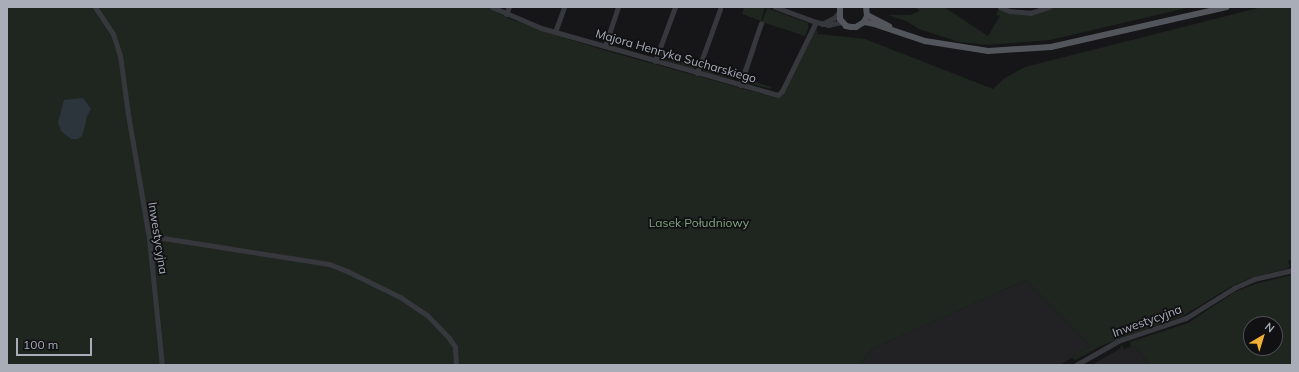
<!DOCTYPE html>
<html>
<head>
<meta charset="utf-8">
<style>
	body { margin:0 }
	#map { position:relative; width:1299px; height:372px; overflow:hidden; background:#161618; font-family:Mulish,sans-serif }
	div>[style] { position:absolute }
	.built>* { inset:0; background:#222225 }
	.green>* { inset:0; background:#1e261f }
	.water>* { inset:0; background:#2c353c }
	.minor>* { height:5px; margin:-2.5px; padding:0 2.5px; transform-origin:2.5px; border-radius:2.5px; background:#37383d }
	.major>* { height:6px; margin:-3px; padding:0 3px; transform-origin:3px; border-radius:3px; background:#53555c }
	span { translate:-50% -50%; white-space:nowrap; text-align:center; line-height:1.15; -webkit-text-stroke:3.5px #111113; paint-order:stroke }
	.street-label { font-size:12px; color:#a8adb8 }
	.park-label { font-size:12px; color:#7fa381 }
	.frame { position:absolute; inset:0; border:8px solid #a8adb8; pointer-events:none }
	.north { position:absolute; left:1243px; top:316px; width:40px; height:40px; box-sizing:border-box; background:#111113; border:1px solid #4d4f55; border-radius:50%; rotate:38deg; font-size:11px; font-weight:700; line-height:16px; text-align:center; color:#a8adb8 }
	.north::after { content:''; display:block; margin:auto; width:14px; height:18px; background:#f2b134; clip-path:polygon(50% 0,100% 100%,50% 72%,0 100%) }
	.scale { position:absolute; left:16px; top:338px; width:76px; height:18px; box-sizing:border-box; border:2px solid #a8adb8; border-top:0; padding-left:5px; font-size:12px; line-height:14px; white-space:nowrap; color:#a8adb8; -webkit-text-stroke:3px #111113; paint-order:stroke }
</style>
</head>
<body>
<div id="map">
	<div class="built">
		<i style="clip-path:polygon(1026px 280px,1091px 346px,1060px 365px,860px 365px,872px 349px)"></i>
		<i style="clip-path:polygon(1135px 346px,1150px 365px,1092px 365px,1121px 348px,1122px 350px)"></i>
	</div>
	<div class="green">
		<i style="clip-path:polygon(7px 7px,487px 7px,510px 19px,545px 32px,607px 51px,777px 98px,783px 95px,816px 27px,818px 34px,865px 39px,993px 89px,1005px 78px,1025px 67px,1262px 7px,1292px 7px,1292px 262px,1290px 260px,1288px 261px,1290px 267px,1286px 269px,1253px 277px,1230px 287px,1183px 316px,1103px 345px,1075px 360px,1072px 357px,1091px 346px,1026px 280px,872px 349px,860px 365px,7px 365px)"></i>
		<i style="clip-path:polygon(744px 7px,765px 7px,761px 21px,742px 14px)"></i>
		<i style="clip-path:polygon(915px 7px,944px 7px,988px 36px,1000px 16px,996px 15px,999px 9px,1011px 14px,1032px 15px,1054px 7px,1191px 7px,1050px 40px,989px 45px,959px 42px,919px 29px,906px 21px,888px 15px,910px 15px,920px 11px)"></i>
		<i style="clip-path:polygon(767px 8px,808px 23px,808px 29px,805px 36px,765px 23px,764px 26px,762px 22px)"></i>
		<i style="clip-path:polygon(667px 35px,661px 52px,664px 56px,694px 64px,698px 62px,703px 50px,697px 67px,693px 69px,658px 58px)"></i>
		<i style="clip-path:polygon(754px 49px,756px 49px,746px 79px,772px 87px,771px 89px,748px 83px,744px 79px)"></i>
		<i style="clip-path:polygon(706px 52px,707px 53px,703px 64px,706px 68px,736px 77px,740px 74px,744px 64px,740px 77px,734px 79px,704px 72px,701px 68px)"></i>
		<i style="clip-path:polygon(evenodd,1292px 275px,1292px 365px,1150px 365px,1135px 346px,1122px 350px,1121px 348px,1119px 349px,1122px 345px,1124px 349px,1131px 346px,1130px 342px,1188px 323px,1235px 292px,1255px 284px,1292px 275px,1251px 324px,1275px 324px,1275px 348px,1251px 348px,1251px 324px)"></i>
	</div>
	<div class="water">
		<i style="clip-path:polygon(83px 98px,91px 109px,86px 118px,86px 122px,82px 136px,78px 139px,71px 139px,61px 131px,58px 122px,64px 100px)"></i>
	</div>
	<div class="minor">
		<i style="left:95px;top:7px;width:32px;rotate:56deg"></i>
		<i style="left:113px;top:34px;width:22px;rotate:72deg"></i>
		<i style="left:120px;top:55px;width:60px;rotate:82.3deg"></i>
		<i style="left:128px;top:114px;width:126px;rotate:80.4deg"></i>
		<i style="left:149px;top:238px;width:128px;rotate:84.2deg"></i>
		<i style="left:492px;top:7px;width:53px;rotate:23.2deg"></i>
		<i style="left:541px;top:28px;width:246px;rotate:15.8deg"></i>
		<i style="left:778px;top:95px;width:6px;rotate:-45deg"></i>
		<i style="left:782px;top:91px;width:77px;rotate:-63.8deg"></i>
		<i style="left:775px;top:7px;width:44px;rotate:20.1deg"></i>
		<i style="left:816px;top:22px;width:12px;rotate:14deg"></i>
		<i style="left:828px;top:25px;width:14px;rotate:-12deg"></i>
		<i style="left:1000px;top:7px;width:10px;rotate:24deg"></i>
		<i style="left:1009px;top:11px;width:21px;rotate:5deg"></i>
		<i style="left:1030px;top:13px;width:20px;rotate:-18deg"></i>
		<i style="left:506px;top:14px;width:8px;rotate:-67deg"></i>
		<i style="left:822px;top:24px;width:13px;rotate:-27deg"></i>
		<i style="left:834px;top:18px;width:8px;rotate:-50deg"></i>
		<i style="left:555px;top:32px;width:27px;rotate:-70deg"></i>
		<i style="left:605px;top:46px;width:41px;rotate:-71.6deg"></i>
		<i style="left:655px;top:61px;width:58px;rotate:-69.7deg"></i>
		<i style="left:697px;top:73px;width:68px;rotate:-70.2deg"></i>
		<i style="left:740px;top:85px;width:65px;rotate:-71.3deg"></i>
		<i style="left:149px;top:238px;width:14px"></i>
		<i style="left:163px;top:238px;width:168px;rotate:8.9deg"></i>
		<i style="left:329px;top:264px;width:19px;rotate:21deg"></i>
		<i style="left:347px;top:271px;width:59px;rotate:26.1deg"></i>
		<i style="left:400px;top:297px;width:32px;rotate:34deg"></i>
		<i style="left:427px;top:315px;width:32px;rotate:46deg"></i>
		<i style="left:449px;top:338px;width:11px;rotate:56deg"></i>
		<i style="left:455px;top:347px;width:18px;rotate:87deg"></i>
		<i style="left:1076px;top:365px;width:48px;rotate:-29.7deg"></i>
		<i style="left:1118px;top:341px;width:72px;rotate:-18.7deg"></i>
		<i style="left:1186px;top:318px;width:57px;rotate:-32deg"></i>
		<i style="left:1234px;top:288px;width:22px;rotate:-24deg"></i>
		<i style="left:1254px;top:279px;width:39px;rotate:-13deg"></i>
	</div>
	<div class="major">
		<i style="left:840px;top:7px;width:12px;rotate:90deg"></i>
		<i style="left:840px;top:19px;width:9px;rotate:49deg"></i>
		<i style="left:846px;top:26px;width:5px;rotate:11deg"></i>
		<i style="left:851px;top:27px;width:5px"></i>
		<i style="left:856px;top:27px;width:9px;rotate:-32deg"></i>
		<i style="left:864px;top:22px;width:7px;rotate:-63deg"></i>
		<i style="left:867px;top:16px;width:9px;rotate:-96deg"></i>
		<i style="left:867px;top:15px;width:25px;rotate:27deg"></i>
		<i style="left:864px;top:22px;width:10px;rotate:11deg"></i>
		<i style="left:874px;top:24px;width:54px;rotate:18.4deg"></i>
		<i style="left:925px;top:41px;width:64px;rotate:9deg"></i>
		<i style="left:988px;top:51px;width:63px;rotate:-3.6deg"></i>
		<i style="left:1051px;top:47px;width:180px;rotate:-12.8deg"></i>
	</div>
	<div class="street-label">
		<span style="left:676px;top:56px;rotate:16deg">Majora Henryka Sucharskiego</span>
		<span style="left:158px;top:238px;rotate:81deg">Inwestycyjna</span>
		<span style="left:1147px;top:321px;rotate:-20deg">Inwestycyjna</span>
	</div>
	<div class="park-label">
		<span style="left:699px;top:223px">Lasek Południowy</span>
	</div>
	<div class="frame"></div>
	<div class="north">N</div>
	<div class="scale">100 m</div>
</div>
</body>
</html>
